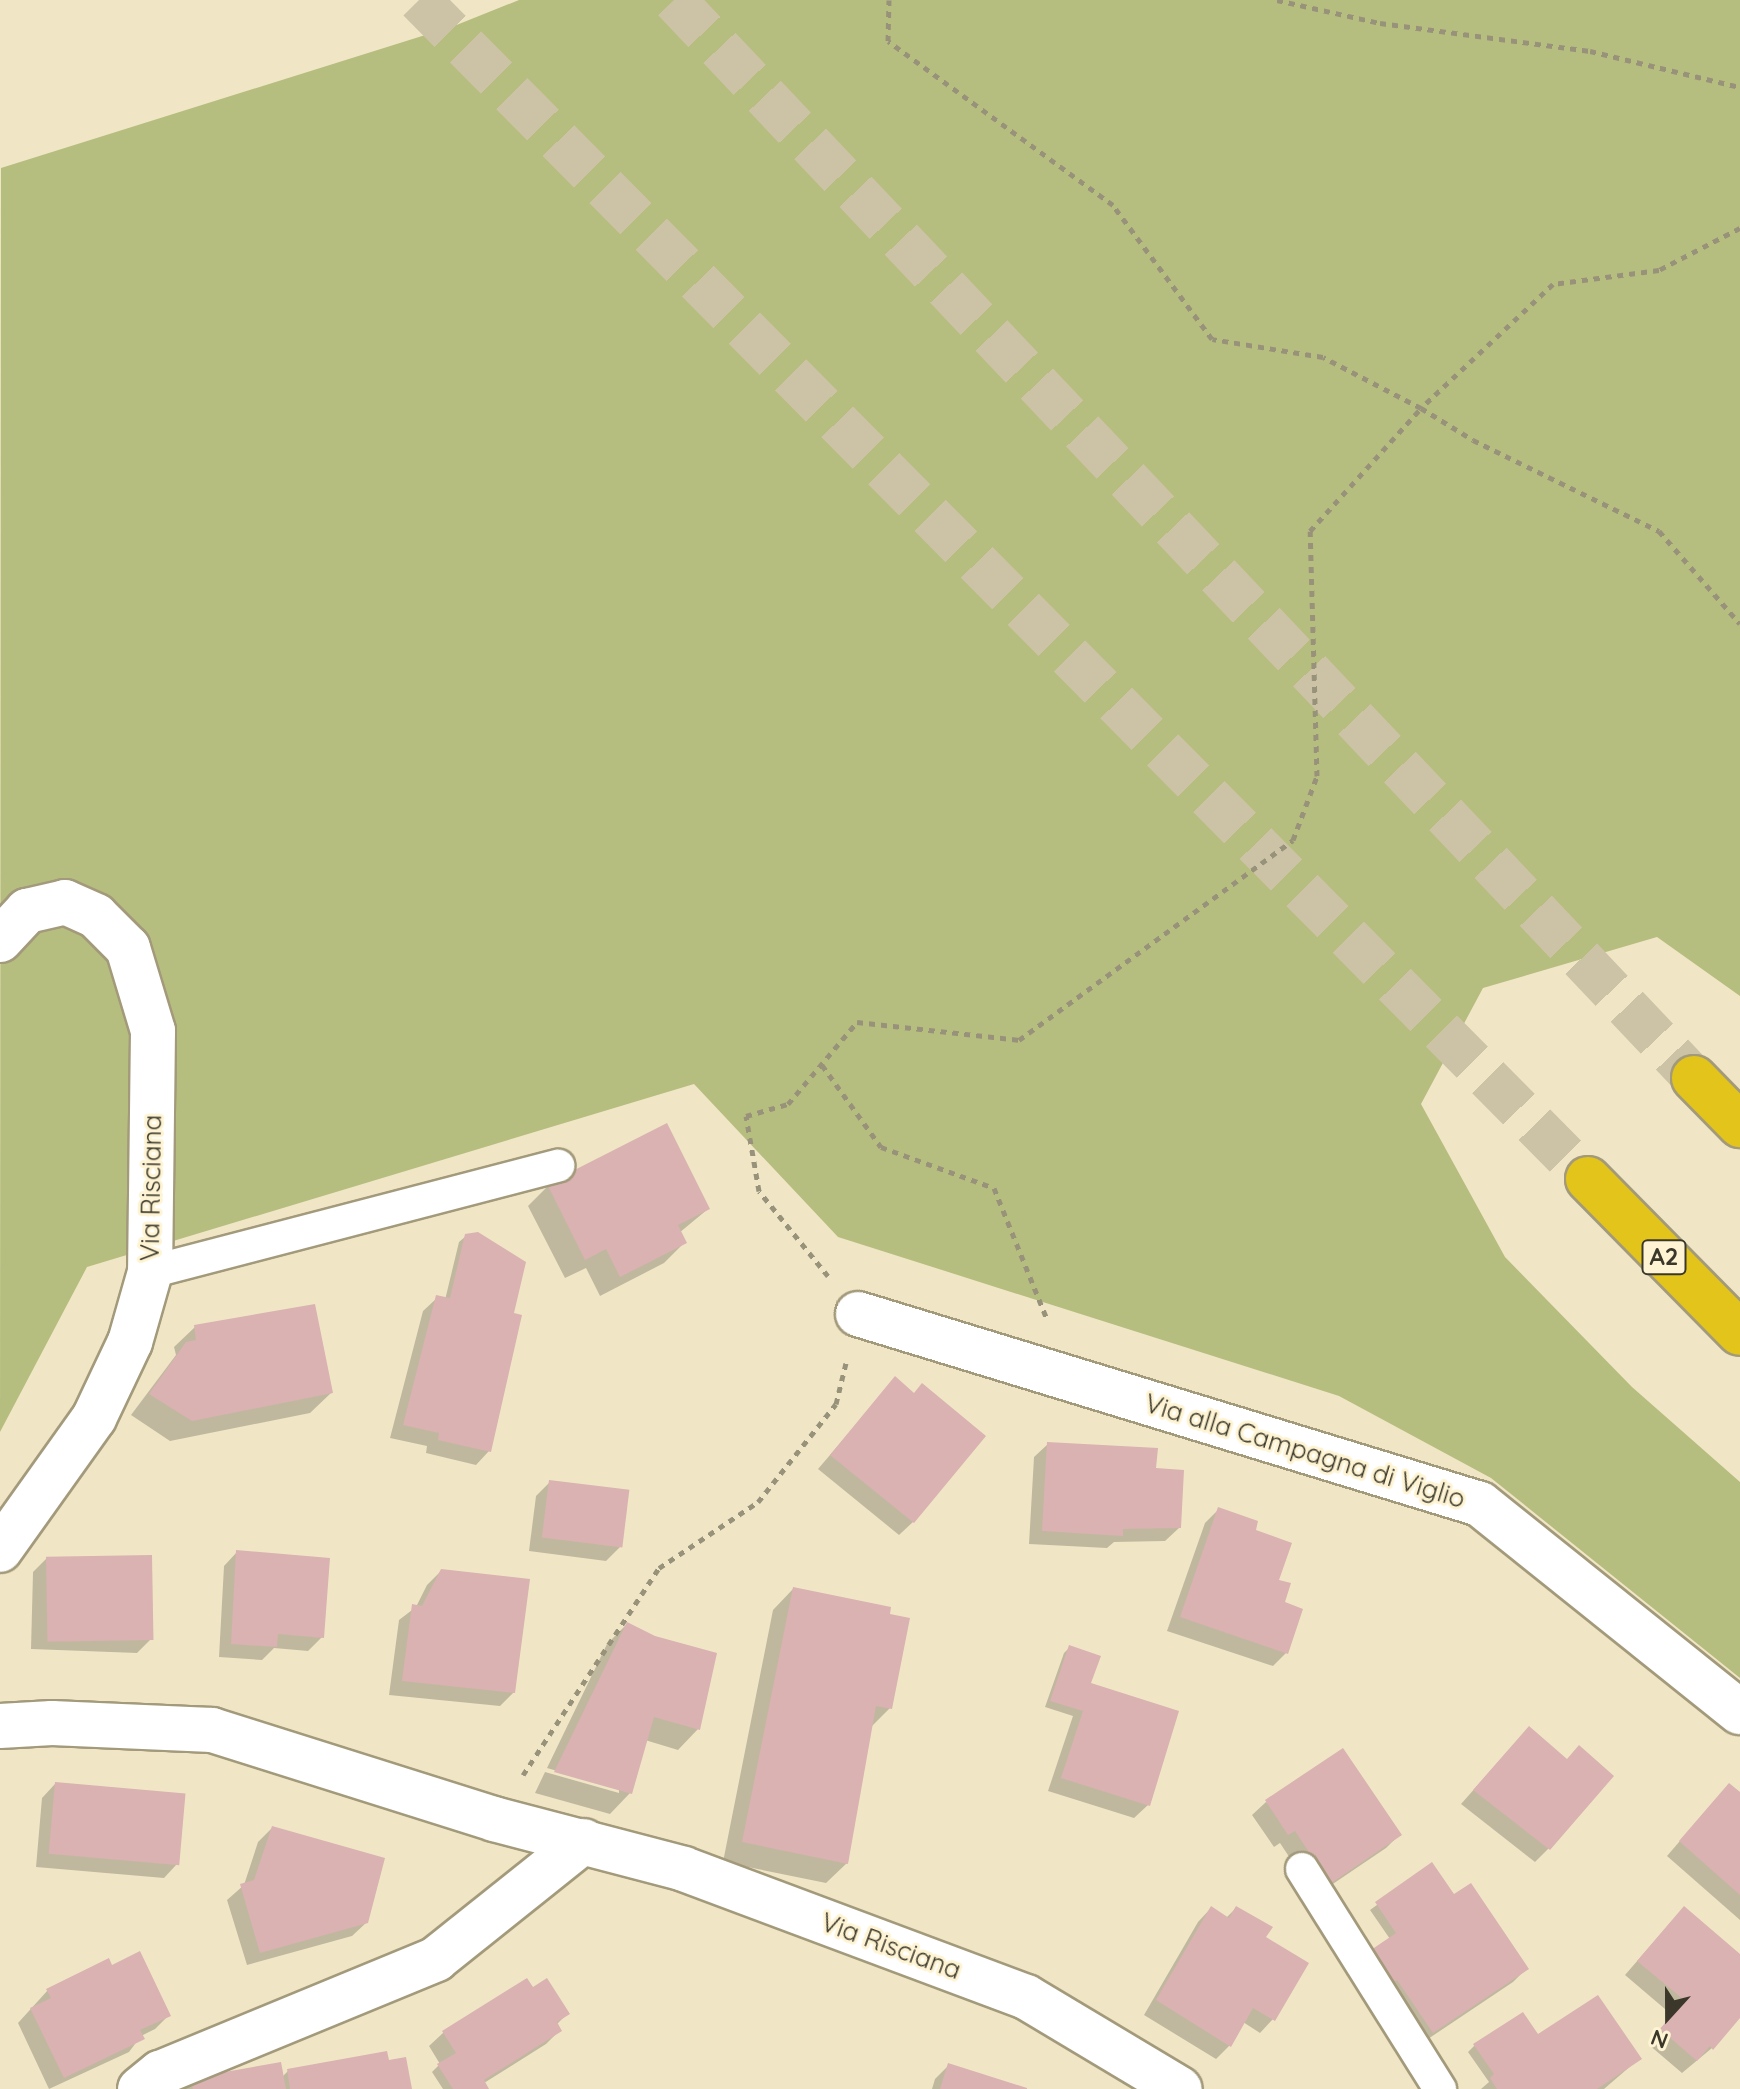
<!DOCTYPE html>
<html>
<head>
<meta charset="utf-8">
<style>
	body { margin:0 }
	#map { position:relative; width:1740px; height:2089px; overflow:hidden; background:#f0e6c6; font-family:Quicksand,sans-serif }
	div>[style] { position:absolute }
	.green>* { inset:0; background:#b6be7f }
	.shadow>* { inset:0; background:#0003 }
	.building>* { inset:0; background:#d9b2b1; transform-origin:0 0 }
	.highway-tunnel>* { height:44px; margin-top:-22px; transform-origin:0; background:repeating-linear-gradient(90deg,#ccc3a7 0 44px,transparent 0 66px) }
	.path>* { height:5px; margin-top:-2.5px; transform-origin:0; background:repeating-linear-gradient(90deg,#98927b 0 6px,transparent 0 12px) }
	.roads { filter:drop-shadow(2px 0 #a39a7b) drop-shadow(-2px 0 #a39a7b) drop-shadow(0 2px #a39a7b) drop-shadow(0 -2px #a39a7b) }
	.lane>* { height:32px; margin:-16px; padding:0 16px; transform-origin:16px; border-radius:16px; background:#fff }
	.street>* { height:44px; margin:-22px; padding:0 22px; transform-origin:22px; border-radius:22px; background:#fff }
	.highway>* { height:44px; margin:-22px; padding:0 22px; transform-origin:22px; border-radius:22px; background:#e2c41a }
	span { translate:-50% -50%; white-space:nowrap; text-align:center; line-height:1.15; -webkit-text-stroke:6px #fef4d3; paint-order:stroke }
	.shield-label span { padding:2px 6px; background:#fef4d3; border:2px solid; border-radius:6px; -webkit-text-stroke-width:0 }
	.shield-label { font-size:24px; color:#3b382b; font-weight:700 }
	.street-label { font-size:26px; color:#3b382b }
	.north { position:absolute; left:1628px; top:1977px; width:80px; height:80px; -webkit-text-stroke:6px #fef4d3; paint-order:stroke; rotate:201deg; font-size:22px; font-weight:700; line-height:32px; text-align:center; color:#3b382b }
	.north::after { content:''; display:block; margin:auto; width:28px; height:36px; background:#3b382b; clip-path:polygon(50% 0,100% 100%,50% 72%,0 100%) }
</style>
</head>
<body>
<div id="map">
	<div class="green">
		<i style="clip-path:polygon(519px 0,1740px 0,1740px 996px,1657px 937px,1483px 988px,1421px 1104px,1505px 1257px,1632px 1387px,1740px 1482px,1740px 1678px,1491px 1478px,1339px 1396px,838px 1237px,694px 1084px,87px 1267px,0 1432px,1px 168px,454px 26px)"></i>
	</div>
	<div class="shadow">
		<i style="clip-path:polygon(548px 1186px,708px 1209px,679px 1233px,684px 1243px,664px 1263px,600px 1296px,586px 1268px,565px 1278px,528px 1206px)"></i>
		<i style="clip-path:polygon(466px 1236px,512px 1311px,489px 1451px,476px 1465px,426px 1453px,427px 1446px,390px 1438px,423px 1311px,437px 1298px,445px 1300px,459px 1242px)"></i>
		<i style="clip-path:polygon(195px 1327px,331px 1393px,310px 1413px,170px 1441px,131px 1415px,176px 1355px,174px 1347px)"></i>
		<i style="clip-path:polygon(895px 1379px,913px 1394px,913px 1522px,899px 1535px,818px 1469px)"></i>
		<i style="clip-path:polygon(1048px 1444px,1154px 1470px,1179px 1528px,1165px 1541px,1114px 1542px,1107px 1548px,1029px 1544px,1034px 1457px)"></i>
		<i style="clip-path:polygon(550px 1482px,620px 1547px,606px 1561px,529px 1551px,536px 1496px)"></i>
		<i style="clip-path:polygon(1218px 1510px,1253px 1531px,1276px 1581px,1286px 1653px,1273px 1666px,1167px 1631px,1205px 1523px)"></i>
		<i style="clip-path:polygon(237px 1552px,322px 1637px,308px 1651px,274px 1648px,262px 1660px,219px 1657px,224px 1566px)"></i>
		<i style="clip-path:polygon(47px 1558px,151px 1639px,137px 1653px,31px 1649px,33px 1572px)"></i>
		<i style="clip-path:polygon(441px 1571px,514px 1692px,500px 1706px,389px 1695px,399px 1620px,416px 1607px,427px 1585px)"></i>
		<i style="clip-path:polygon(793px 1589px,890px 1708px,870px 1728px,847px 1863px,826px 1883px,723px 1862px,773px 1610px)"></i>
		<i style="clip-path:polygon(627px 1624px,698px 1729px,678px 1750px,645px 1740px,630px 1793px,610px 1814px,535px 1793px,545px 1772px,619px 1793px,619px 1789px,547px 1768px,607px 1644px)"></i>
		<i style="clip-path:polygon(1070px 1647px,1148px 1805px,1134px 1818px,1048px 1791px,1073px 1716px,1045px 1707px,1064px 1653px)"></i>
		<i style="clip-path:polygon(1516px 1742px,1549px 1848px,1535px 1862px,1461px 1804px)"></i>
		<i style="clip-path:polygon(55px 1784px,177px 1864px,164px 1878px,36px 1867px,42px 1798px)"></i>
		<i style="clip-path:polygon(1740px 1795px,1740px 1920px,1667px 1856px,1716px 1799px)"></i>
		<i style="clip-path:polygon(1266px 1802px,1399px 1835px,1386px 1848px,1315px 1896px,1280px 1843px,1274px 1847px,1252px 1815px)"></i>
		<i style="clip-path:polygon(272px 1828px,367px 1922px,352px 1936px,247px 1965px,227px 1900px,244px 1885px,258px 1842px)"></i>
		<i style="clip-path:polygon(1432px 1865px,1451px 1894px,1526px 1969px,1513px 1982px,1419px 2045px,1358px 1965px,1390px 1939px,1370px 1910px)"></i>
		<i style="clip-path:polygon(1211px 1908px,1226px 1918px,1236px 1908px,1263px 1937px,1273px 2019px,1260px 2033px,1243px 2022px,1229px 2046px,1216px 2059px,1144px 2015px,1198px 1922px)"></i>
		<i style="clip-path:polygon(1671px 1922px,1740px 1957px,1740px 2015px,1712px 2048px,1682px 2073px,1648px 2044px,1672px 2015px,1625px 1975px)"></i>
		<i style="clip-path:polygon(111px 1967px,169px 2015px,155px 2029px,141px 2036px,129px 2052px,49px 2089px,18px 2023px,48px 1990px)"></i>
		<i style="clip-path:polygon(526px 1981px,532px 1990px,567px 2014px,556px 2025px,560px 2030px,546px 2044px,484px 2083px,487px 2089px,443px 2089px,432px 2072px,440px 2064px,429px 2046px,443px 2033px)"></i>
		<i style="clip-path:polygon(1529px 2040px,1640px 2058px,1604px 2089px,1481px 2089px,1489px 2082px,1468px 2052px,1475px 2045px)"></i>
		<i style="clip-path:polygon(949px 2065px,1023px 2089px,932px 2089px,935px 2079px)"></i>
		<i style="clip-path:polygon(288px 2071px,410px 2089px,183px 2089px,192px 2080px,282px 2077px)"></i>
	</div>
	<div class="building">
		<i style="clip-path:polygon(667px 1123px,710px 1209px,678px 1225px,687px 1243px,620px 1277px,606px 1249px,585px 1260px,547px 1184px)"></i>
		<i style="clip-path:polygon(478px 1232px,526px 1262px,514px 1313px,522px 1315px,491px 1452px,438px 1440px,439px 1433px,403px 1425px,436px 1295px,450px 1298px,465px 1234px)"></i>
		<i style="clip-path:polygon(315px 1304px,333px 1393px,192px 1421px,149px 1394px,186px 1342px,196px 1340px,194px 1325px)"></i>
		<i style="clip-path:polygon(895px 1376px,914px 1393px,922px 1383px,986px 1436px,914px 1523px,830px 1455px)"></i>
		<i style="clip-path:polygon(1047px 1442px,1158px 1448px,1156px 1468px,1184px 1470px,1181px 1528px,1123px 1529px,1123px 1536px,1042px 1531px)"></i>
		<i style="left:549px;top:1480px;width:81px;height:58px;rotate:7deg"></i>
		<i style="clip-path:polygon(1218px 1507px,1258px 1521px,1256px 1530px,1292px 1543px,1279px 1580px,1291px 1583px,1285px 1602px,1303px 1609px,1288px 1654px,1180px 1617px)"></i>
		<i style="clip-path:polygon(236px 1550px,330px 1558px,324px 1638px,278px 1634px,277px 1647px,231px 1644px)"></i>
		<i style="left:152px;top:1555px;width:85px;height:106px;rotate:89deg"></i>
		<i style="clip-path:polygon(441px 1569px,530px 1579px,515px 1693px,402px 1681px,412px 1604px,422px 1606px)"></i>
		<i style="clip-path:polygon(793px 1587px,891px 1607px,890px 1614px,910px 1618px,892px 1709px,876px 1706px,848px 1864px,742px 1842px)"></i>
		<i style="clip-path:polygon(627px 1622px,655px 1636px,717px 1653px,700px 1730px,654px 1717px,632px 1794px,554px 1772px)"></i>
		<i style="clip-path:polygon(1069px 1645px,1101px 1656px,1091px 1683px,1179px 1711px,1150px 1806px,1061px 1778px,1083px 1711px,1050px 1701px)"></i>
		<i style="clip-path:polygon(1529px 1726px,1567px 1759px,1579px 1745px,1614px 1776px,1550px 1850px,1473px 1790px)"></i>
		<i style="clip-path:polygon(1343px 1748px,1402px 1835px,1330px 1884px,1295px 1831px,1288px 1835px,1265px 1800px)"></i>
		<i style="left:55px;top:1782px;width:131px;height:72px;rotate:5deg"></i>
		<i style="clip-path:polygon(1729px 1783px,1740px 1792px,1740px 1895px,1679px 1841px)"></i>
		<i style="clip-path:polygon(272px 1826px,385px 1858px,368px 1923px,260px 1953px,240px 1884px,254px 1880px)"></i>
		<i style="clip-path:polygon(1432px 1862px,1454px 1894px,1471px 1883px,1529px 1969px,1433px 2033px,1397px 1980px,1393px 1983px,1371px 1950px,1396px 1933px,1375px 1902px)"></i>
		<i style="clip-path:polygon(1211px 1906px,1229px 1918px,1236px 1906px,1273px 1927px,1266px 1937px,1309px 1963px,1275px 2021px,1253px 2008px,1231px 2047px,1156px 2000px)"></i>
		<i style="clip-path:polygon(1684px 1906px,1740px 1954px,1740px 2018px,1713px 2050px,1710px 2046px,1697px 2061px,1660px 2029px,1684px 2000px,1637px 1961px)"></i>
		<i style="clip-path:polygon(140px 1951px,171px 2016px,140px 2030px,145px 2039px,64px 2078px,30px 2008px,51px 1998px,46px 1989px,109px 1958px,112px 1965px)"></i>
		<i style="clip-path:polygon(527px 1978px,533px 1987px,547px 1978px,570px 2014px,557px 2022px,562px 2031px,484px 2080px,489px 2089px,453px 2089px,437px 2064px,456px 2053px,442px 2031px)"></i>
		<i style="clip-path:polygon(1598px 1995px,1642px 2059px,1597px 2089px,1497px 2089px,1490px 2078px,1494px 2074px,1473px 2044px,1523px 2012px,1538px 2034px)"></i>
		<i style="clip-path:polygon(387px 2051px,389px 2060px,406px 2057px,412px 2089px,290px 2089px,287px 2069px)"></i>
		<i style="clip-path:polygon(281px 2062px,286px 2089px,193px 2089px,191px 2078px)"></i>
		<i style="clip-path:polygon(948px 2063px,1027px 2088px,1027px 2089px,940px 2089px)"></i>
	</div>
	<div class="highway-tunnel">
		<i style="left:419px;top:0;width:1660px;rotate:45.24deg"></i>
		<i style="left:674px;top:0;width:1484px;rotate:46.58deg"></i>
	</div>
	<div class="path">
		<i style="left:1277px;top:0;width:106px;rotate:12.6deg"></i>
		<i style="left:1380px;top:23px;width:212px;rotate:7.6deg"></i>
		<i style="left:1590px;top:51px;width:154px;rotate:13.5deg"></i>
		<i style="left:1740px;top:228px;width:91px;rotate:152.6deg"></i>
		<i style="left:1659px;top:270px;width:107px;rotate:172.5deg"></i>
		<i style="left:1553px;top:284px;width:181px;rotate:136.8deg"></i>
		<i style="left:1421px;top:408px;width:61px;rotate:31.6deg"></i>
		<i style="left:1473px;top:440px;width:207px;rotate:26.1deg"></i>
		<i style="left:1659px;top:531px;width:123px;rotate:48.9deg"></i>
		<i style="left:822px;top:1065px;width:101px;rotate:54.3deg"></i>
		<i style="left:881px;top:1147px;width:120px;rotate:19.9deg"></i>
		<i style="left:994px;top:1188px;width:141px;rotate:68deg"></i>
		<i style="left:828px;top:1276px;width:109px;rotate:-129.1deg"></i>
		<i style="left:759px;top:1191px;width:76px;rotate:-99.8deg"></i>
		<i style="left:746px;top:1116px;width:44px;rotate:-15.9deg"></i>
		<i style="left:788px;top:1104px;width:107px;rotate:-49.9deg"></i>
		<i style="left:857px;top:1022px;width:163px;rotate:6.3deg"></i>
		<i style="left:1019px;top:1040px;width:339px;rotate:-36.1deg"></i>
		<i style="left:1293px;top:840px;width:68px;rotate:-69.4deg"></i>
		<i style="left:1317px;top:776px;width:245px;rotate:-91.6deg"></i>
		<i style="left:1310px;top:531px;width:166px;rotate:-47.9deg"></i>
		<i style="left:1421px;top:408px;width:110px;rotate:-152.5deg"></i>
		<i style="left:1323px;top:357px;width:112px;rotate:-170.8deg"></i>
		<i style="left:1212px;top:339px;width:167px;rotate:-126.5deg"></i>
		<i style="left:1113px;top:205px;width:278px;rotate:-143.9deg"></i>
		<i style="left:888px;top:41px;width:41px;rotate:-88.6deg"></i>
		<i style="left:523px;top:1775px;width:248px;rotate:-56.7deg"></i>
		<i style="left:659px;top:1568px;width:119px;rotate:-33.7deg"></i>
		<i style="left:758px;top:1502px;width:125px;rotate:-51.5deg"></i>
		<i style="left:836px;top:1404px;width:42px;rotate:-76.3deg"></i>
	</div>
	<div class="roads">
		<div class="lane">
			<i style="left:150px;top:1272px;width:422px;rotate:-14.6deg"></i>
			<i style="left:1302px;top:1869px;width:260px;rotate:57.9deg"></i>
		</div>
		<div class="street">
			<i style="left:0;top:940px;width:40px;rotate:-47deg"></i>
			<i style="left:27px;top:911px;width:39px;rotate:-13deg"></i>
			<i style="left:65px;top:902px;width:34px;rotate:24deg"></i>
			<i style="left:96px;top:916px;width:45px;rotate:45deg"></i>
			<i style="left:128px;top:948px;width:87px;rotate:73.2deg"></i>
			<i style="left:153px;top:1031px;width:241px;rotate:90.7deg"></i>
			<i style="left:150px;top:1272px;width:73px;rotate:105.9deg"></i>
			<i style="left:130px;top:1342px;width:84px;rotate:115.3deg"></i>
			<i style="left:94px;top:1418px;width:162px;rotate:125.5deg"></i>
			<i style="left:858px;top:1314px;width:650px;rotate:16.99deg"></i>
			<i style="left:1480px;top:1504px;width:333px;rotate:38.7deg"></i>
			<i style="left:0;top:1726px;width:52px;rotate:-3.3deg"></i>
			<i style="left:52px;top:1723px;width:160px;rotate:2.5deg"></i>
			<i style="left:212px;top:1730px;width:296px;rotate:17.5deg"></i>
			<i style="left:494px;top:1819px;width:196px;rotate:14.7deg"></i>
			<i style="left:684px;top:1869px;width:365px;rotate:20.5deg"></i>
			<i style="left:1026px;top:1997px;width:179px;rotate:30.9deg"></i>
			<i style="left:140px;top:2089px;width:26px;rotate:-39deg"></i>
			<i style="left:160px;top:2073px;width:299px;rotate:-22.4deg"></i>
			<i style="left:436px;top:1959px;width:189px;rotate:-38.6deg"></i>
		</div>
		<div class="highway">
			<i style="left:1694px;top:1078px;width:66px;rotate:45.6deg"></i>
			<i style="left:1588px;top:1179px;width:216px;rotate:45.4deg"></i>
		</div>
	</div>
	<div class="shield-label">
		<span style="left:1664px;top:1257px">A2</span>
	</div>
	<div class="street-label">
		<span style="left:151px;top:1188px;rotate:-89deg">Via Risciana</span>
		<span style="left:1305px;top:1451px;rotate:17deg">Via alla Campagna di Viglio</span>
		<span style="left:891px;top:1946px;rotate:20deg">Via Risciana</span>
	</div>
	<div class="north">N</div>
</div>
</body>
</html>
